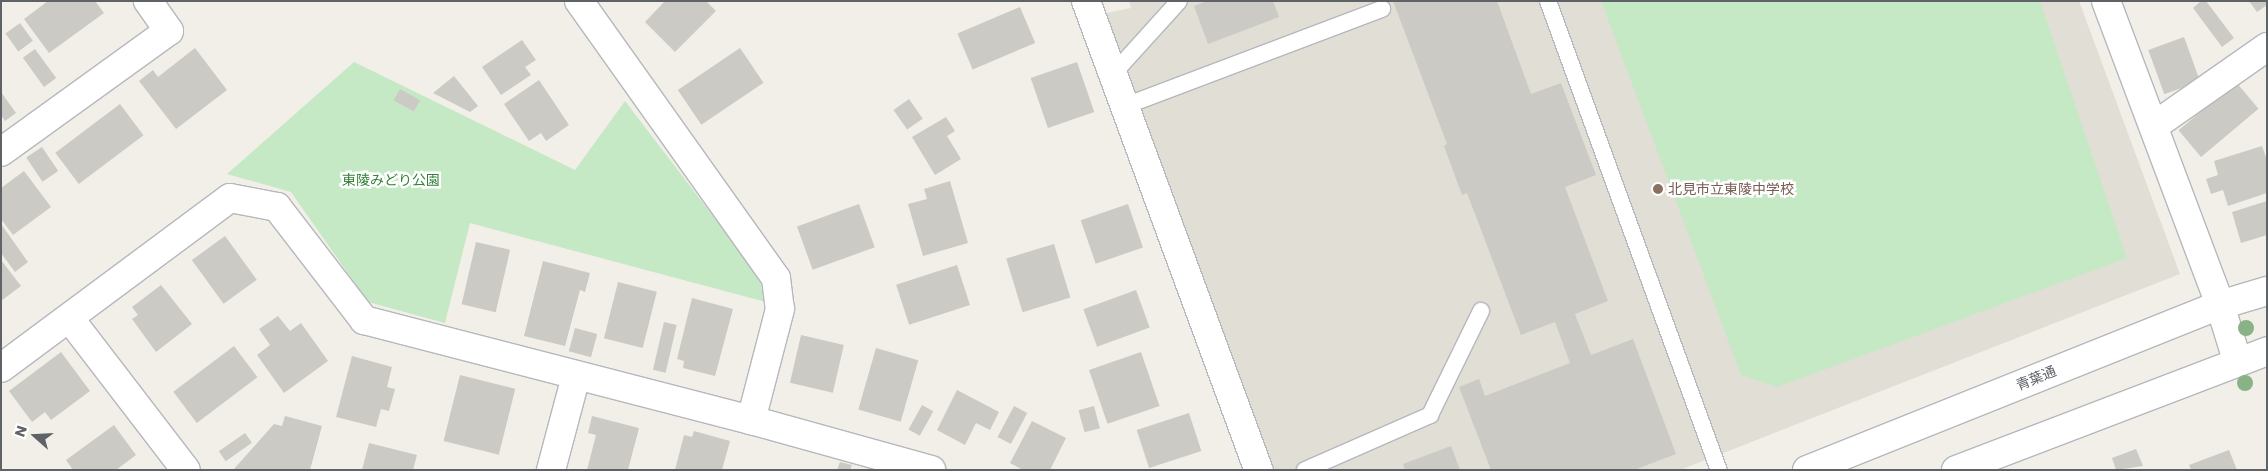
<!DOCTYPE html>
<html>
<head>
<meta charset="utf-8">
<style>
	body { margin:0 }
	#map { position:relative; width:2268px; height:471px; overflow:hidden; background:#f1efe8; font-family:Poppins,"Noto Sans JP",sans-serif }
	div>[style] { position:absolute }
	.education>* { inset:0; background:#e1ded6 }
	.green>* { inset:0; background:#c5e8c5 }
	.building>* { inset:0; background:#cccac5; transform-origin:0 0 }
	.roads { filter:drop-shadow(1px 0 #b5b8bc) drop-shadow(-1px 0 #b5b8bc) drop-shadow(0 1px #b5b8bc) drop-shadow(0 -1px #b5b8bc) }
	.lane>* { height:16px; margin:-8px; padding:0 8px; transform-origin:8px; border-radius:8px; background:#fff }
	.street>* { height:28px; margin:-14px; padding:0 14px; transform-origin:14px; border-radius:14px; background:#fff }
	.secondary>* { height:28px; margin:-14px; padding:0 14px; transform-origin:14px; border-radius:14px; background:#fff }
	.trees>* { width:16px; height:16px; margin:-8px; border-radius:50%; background:#89b387 }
	.dots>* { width:14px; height:14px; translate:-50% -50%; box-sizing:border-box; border:2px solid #fff; border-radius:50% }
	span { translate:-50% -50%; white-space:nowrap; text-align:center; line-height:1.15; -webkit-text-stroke:5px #fff; paint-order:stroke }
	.park-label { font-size:14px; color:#348238 }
	.education-label { font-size:14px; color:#785e54 }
	.left { translate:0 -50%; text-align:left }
	.street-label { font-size:14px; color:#5f6368 }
	.frame { position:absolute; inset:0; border:2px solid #5f6368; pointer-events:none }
	.north { position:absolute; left:10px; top:411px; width:50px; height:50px; -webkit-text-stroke:4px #fff; paint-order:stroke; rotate:289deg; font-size:14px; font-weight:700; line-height:20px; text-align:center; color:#5f6368 }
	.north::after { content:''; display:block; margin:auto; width:18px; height:22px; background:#5f6368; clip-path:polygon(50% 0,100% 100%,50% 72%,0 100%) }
</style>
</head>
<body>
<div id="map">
	<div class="education">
		<i style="clip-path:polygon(1129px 1px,2079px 1px,2180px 274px,1680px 470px,1275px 470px,1102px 14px,1131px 8px)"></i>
	</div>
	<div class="green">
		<i style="clip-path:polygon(1601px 1px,2040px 1px,2127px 258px,1777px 387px,1741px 375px)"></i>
		<i style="clip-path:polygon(354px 62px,575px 170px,625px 101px,758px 275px,766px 302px,470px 223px,445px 323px,368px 302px,291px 192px,227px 174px)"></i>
	</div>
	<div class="building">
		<i style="clip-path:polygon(48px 1px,95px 1px,104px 13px,49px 53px,24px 19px)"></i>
		<i style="clip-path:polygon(665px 1px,706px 1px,716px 11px,675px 52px,645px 22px)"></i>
		<i style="clip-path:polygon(1207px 1px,1273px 1px,1279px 17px,1208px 44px,1194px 6px)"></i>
		<i style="clip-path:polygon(1393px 1px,1497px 1px,1531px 94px,1561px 83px,1596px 175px,1565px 187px,1608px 301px,1575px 314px,1591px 355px,1633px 339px,1676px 454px,1634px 470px,1491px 470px,1459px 387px,1479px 379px,1485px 396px,1570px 363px,1555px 322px,1521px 335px,1467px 193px,1462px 195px,1444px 146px,1447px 144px)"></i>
		<i style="clip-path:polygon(2201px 1px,2206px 1px,2234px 38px,2222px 47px,2193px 8px)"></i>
		<i style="clip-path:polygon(2249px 1px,2267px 1px,2267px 5px,2257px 12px)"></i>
		<i style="left:1020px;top:7px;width:39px;height:68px;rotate:67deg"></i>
		<i style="left:20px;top:23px;width:22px;height:18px;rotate:54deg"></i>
		<i style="left:2184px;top:37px;width:47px;height:38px;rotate:70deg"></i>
		<i style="clip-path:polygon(522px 40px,536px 60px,525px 67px,531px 75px,501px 95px,482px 67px)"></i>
		<i style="clip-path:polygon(195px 48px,227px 90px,176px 129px,139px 81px,153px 70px,158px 77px)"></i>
		<i style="left:740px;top:48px;width:42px;height:75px;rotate:56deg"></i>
		<i style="left:35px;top:49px;width:36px;height:15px;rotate:54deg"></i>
		<i style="left:1077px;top:62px;width:53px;height:49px;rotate:71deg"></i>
		<i style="clip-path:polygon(454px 76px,478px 106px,470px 112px,433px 93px)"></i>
		<i style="clip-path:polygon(539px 80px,569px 125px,546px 141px,541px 133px,529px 141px,504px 104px)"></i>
		<i style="left:2236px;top:82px;width:35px;height:75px;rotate:50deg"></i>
		<i style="left:400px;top:89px;width:23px;height:13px;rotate:29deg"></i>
		<i style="clip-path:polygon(1px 92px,16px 113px,5px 121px,1px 115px)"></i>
		<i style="left:909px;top:99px;width:24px;height:19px;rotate:55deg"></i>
		<i style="left:120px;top:104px;width:39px;height:81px;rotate:53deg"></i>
		<i style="clip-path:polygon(946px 117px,955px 131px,947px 136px,961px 159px,935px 175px,912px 137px)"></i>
		<i style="clip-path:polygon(2262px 146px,2267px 160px,2267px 193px,2228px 206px,2223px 190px,2211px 194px,2206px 179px,2218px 175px,2214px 161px)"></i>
		<i style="left:42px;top:147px;width:29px;height:19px;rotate:56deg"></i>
		<i style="clip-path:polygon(24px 171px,51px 207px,13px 235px,1px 219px,1px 188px)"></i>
		<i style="clip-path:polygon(950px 181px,968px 243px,923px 256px,908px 204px,927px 199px,924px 189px)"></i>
		<i style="clip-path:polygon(2267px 201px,2267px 235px,2241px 243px,2232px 212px)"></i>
		<i style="left:859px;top:204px;width:46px;height:66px;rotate:70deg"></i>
		<i style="left:1128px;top:204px;width:46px;height:50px;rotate:71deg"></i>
		<i style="clip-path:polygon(1px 224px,28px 262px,15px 272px,1px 253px)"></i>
		<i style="left:225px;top:236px;width:54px;height:41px;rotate:54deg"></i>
		<i style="left:476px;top:242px;width:35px;height:64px;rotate:13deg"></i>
		<i style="left:1054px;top:244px;width:56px;height:50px;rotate:73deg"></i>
		<i style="clip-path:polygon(1px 260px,21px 286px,1px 301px)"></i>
		<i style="clip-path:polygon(543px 261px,590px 273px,585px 292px,580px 290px,565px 346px,524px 336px)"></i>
		<i style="left:957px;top:265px;width:42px;height:64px;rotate:72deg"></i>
		<i style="left:618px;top:282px;width:40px;height:58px;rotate:14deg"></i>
		<i style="clip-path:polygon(161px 285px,192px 324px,156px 352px,132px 319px,138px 315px,132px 307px)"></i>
		<i style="left:1136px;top:290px;width:40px;height:56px;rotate:70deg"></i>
		<i style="clip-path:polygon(692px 298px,733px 309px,715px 376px,683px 368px,684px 361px,677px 359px)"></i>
		<i style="clip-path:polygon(278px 316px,290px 331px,301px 323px,328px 361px,284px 393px,257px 355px,270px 345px,259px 329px)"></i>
		<i style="left:664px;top:322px;width:13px;height:49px;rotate:13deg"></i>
		<i style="left:575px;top:328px;width:23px;height:24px;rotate:15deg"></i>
		<i style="left:801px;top:335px;width:44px;height:49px;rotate:13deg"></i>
		<i style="left:234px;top:346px;width:39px;height:76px;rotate:53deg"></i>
		<i style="left:876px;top:348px;width:44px;height:64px;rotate:16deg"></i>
		<i style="clip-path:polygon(61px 352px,90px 391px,51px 420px,45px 412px,32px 422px,9px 391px)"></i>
		<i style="left:1141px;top:352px;width:57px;height:55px;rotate:71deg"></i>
		<i style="clip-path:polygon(352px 356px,392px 367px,387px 387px,395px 389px,389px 411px,381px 409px,376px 427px,336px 417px)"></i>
		<i style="left:460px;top:375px;width:57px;height:68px;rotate:14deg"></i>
		<i style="clip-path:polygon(957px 390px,999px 412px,990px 430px,976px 423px,965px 445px,937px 430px)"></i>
		<i style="left:922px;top:405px;width:13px;height:28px;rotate:29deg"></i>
		<i style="left:1014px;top:406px;width:15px;height:35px;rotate:28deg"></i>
		<i style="left:1094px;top:406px;width:23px;height:16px;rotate:75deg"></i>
		<i style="left:1189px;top:413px;width:40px;height:55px;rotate:72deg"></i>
		<i style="clip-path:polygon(285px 416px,322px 426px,310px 470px,233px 470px,274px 424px,282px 426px)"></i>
		<i style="clip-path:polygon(592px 416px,639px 428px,628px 470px,587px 470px,596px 435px,588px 433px)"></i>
		<i style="clip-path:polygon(1032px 421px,1066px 438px,1050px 470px,1023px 470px,1010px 463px)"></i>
		<i style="clip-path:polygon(114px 425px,136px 455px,116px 470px,73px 470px,66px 460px)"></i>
		<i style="clip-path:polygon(694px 431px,730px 441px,722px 470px,675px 470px,684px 435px,692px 437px)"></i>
		<i style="left:245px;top:433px;width:12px;height:32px;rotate:55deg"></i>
		<i style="clip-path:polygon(369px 443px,417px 455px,413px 470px,362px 470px)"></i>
		<i style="clip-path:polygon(1451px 446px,1460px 470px,1405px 470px,1403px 464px)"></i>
		<i style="clip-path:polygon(2136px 449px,2143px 466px,2116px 470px,2112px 458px)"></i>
		<i style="clip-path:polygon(2229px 450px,2237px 470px,2191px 470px,2189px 465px)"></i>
		<i style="clip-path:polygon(840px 462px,852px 465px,850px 470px,837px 470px)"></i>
	</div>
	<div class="roads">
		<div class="lane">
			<i style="left:1548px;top:1px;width:499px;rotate:70deg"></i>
			<i style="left:1113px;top:74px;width:98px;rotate:-47.9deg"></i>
			<i style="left:1125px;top:106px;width:275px;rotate:-20.7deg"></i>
			<i style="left:1305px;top:470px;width:137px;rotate:-23.7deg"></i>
			<i style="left:1430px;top:415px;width:116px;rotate:-63.9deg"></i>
		</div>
		<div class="street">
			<i style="left:579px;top:1px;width:340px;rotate:54.6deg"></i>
			<i style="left:776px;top:278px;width:31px;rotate:83deg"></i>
			<i style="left:780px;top:309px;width:115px;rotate:104.6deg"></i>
			<i style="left:1086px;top:1px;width:500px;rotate:69.8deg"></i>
			<i style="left:2106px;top:1px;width:325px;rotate:69.4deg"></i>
			<i style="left:2220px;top:305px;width:58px;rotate:72.8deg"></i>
			<i style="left:2154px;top:126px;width:138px;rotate:-35deg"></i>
			<i style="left:1px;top:152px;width:207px;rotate:-35.8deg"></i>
			<i style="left:169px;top:31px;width:37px;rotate:-125deg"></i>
			<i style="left:70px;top:319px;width:190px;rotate:52.5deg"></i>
			<i style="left:1px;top:368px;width:285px;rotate:-36.6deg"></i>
			<i style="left:230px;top:198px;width:48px;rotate:10.8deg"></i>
			<i style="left:277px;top:207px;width:143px;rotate:52.4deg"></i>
			<i style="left:364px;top:320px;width:400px;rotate:14.5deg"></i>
			<i style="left:751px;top:420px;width:187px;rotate:15.5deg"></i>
			<i style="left:551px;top:470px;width:97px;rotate:-75.1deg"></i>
		</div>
		<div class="secondary">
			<i style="left:1807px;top:470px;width:445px;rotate:-21.8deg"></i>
			<i style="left:2220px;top:305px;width:49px;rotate:-16.6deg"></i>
			<i style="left:1956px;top:470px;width:333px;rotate:-20.9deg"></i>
		</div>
	</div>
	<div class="trees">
		<i style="left:2246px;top:328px"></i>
		<i style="left:2245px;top:383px"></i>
	</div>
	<div class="dots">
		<i style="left:1658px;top:189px;background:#8d6e63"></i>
	</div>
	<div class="park-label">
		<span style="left:391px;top:180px">東陵みどり公園</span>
	</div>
	<div class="education-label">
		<span class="left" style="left:1668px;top:189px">北見市立東陵中学校</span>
	</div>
	<div class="street-label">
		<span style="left:2036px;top:378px;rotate:-22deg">青葉通</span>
	</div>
	<div class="frame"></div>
	<div class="north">N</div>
</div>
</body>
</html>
